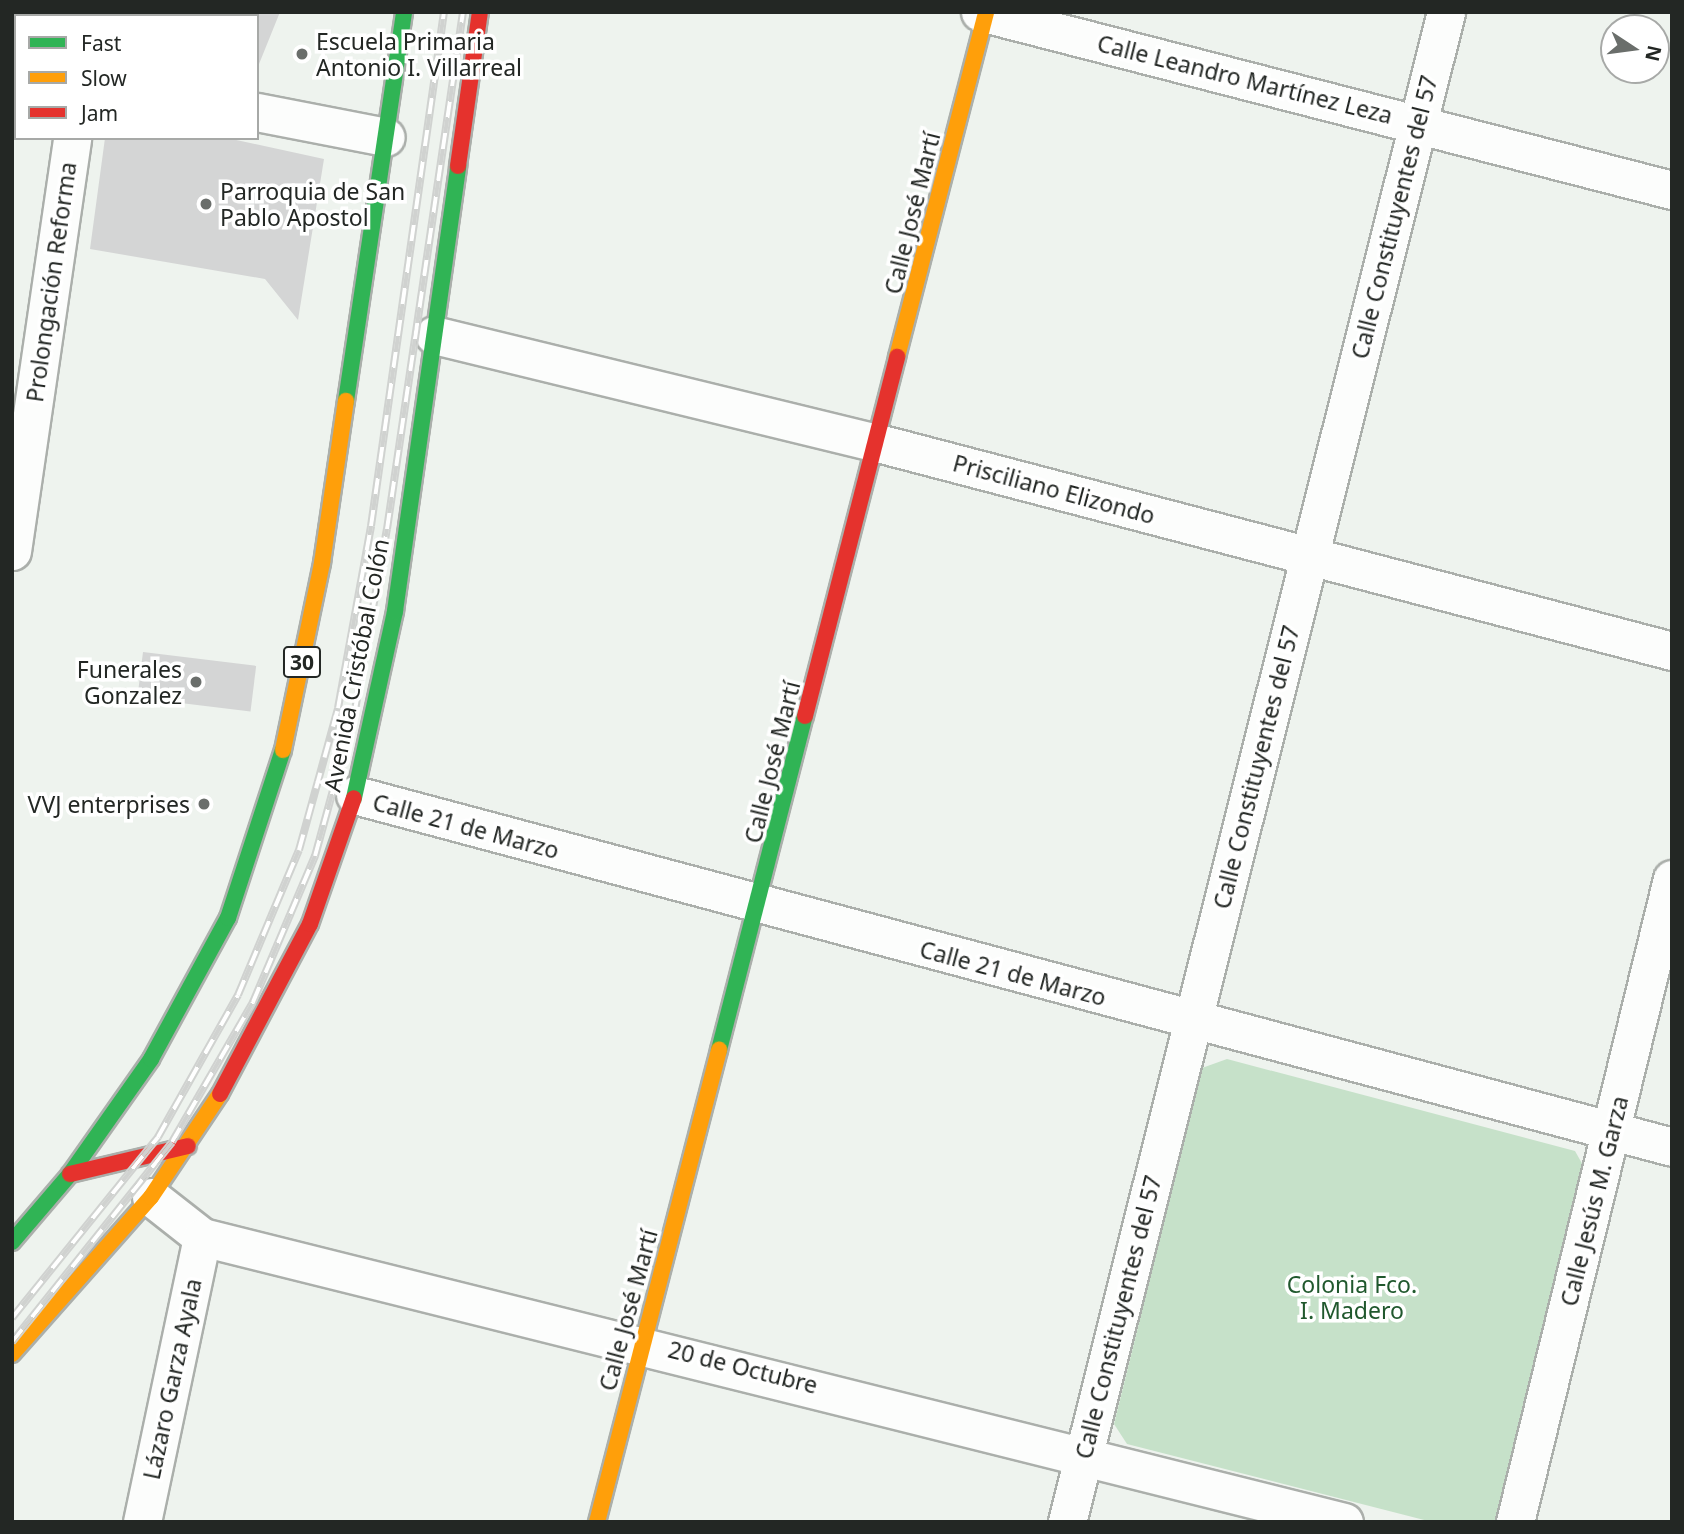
<!DOCTYPE html>
<html>
<head>
<meta charset="utf-8">
<style>
	body { margin:0 }
	#map { position:relative; width:1684px; height:1534px; overflow:hidden; background:#eef3ee; font-family:"Noto Sans",sans-serif }
	div>[style] { position:absolute }
	.green>* { inset:0; background:#c6e1c9 }
	.building>* { inset:0; background:#d4d5d5; transform-origin:0 0 }
	.path>* { height:4.5px; margin-top:-2.25px; transform-origin:0; background:repeating-linear-gradient(90deg,#cfd1cf 0 3.5px,transparent 0 7px) }
	.roads { filter:drop-shadow(2px 0 #abafab) drop-shadow(-2px 0 #abafab) drop-shadow(0 2px #abafab) drop-shadow(0 -2px #abafab) }
	.street>* { height:37px; margin:-18.5px; padding:0 18.5px; transform-origin:18.5px; border-radius:18.5px; background:#fcfdfc }
	.fast>* { height:16px; margin:-8px; padding:0 8px; transform-origin:8px; border-radius:8px; background:#30b455 }
	.slow>* { height:16px; margin:-8px; padding:0 8px; transform-origin:8px; border-radius:8px; background:#ff9f0a }
	.jam>* { height:16px; margin:-8px; padding:0 8px; transform-origin:8px; border-radius:8px; background:#e5322d }
	.rail>* { height:8px; margin-top:-4px; transform-origin:0; background:repeating-linear-gradient(90deg,#fff 0 16px,#d0d2d0 0 32px); box-sizing:border-box; border-block:2px solid #d0d2d0 }
	.dots>* { width:19px; height:19px; translate:-50% -50%; box-sizing:border-box; border:4px solid #fff; border-radius:50% }
	span { translate:-50% -50%; white-space:nowrap; text-align:center; line-height:1.15; -webkit-text-stroke:7px #fff; paint-order:stroke }
	.shield-label span { padding:2px 5px; background:#fff; border:2px solid; border-radius:5px; -webkit-text-stroke-width:0 }
	.shield-label { font-size:21px; color:#232724; font-weight:700 }
	.poi-label { font-size:23px; color:#232724 }
	.left { translate:0 -50%; text-align:left }
	.right { translate:-100% -50%; text-align:right }
	.street-label { font-size:23px; color:#232724 }
	.park-label { font-size:23px; color:#20582d }
	.frame { position:absolute; inset:0; border:14px solid #232724; pointer-events:none }
	.legend { position:absolute; left:14px; top:14px; width:245px; height:126px; box-sizing:border-box; background:#fff; border:2px solid #a7a9a7; margin:0; padding:9px 12px; list-style:none; font-size:21px; color:#232724 }
	.legend li { display:flex; align-items:center; gap:14px; height:35px }
	.legend b { width:35px; border:2px solid #a7a9a7 }
	.north { position:absolute; left:1600px; top:14px; width:70px; height:70px; box-sizing:border-box; background:#fff; border:2px solid #a7a9a7; border-radius:50%; rotate:103deg; font-size:19px; font-weight:700; line-height:28px; text-align:center; color:#232724 }
	.north::after { content:''; display:block; margin:auto; width:24px; height:32px; background:#6a6e6b; clip-path:polygon(50% 0,100% 100%,50% 72%,0 100%) }
</style>
</head>
<body>
<div id="map">
	<div class="green">
		<i style="clip-path:polygon(12px 12px,116px 12px,16px 16px,16px 50px)"></i>
		<i style="clip-path:polygon(1227px 1059px,1575px 1151px,1588px 1174px,1498px 1522px,1432px 1522px,1127px 1444px,1114px 1424px,1202px 1068px)"></i>
	</div>
	<div class="building">
		<i style="clip-path:polygon(225px 12px,280px 12px,257px 69px,257px 16px)"></i>
		<i style="clip-path:polygon(105px 138px,227px 138px,324px 159px,298px 320px,265px 279px,90px 249px)"></i>
		<i style="left:143px;top:652px;width:114px;height:46px;rotate:7deg"></i>
	</div>
	<div class="path">
		<i style="left:42px;top:12px;width:5px;rotate:53deg"></i>
		<i style="left:63px;top:16px;width:4px;rotate:-76deg"></i>
	</div>
	<div class="roads">
		<div class="street">
			<i style="left:980px;top:12px;width:715px;rotate:14.43deg"></i>
			<i style="left:12px;top:64px;width:4px;rotate:14deg"></i>
			<i style="left:257px;top:112px;width:131px;rotate:11deg"></i>
			<i style="left:434px;top:335px;width:457px;rotate:13.7deg"></i>
			<i style="left:878px;top:443px;width:821px;rotate:14.68deg"></i>
			<i style="left:12px;top:551px;width:417px;rotate:-81.7deg"></i>
			<i style="left:355px;top:795px;width:1363px;rotate:14.96deg"></i>
			<i style="left:151px;top:1197px;width:65px;rotate:38.1deg"></i>
			<i style="left:202px;top:1237px;width:1177px;rotate:14.01deg"></i>
			<i style="left:142px;top:1522px;width:291px;rotate:-78.1deg"></i>
			<i style="left:1067px;top:1522px;width:1557px;rotate:-75.91deg"></i>
			<i style="left:1515px;top:1522px;width:662px;rotate:-76.28deg"></i>
		</div>
		<div class="fast">
			<i style="left:346px;top:401px;width:393px;rotate:-81.5deg"></i>
			<i style="left:354px;top:798px;width:191px;rotate:-77.6deg"></i>
			<i style="left:395px;top:611px;width:449px;rotate:-81.9deg"></i>
			<i style="left:719px;top:1050px;width:345px;rotate:-75.6deg"></i>
			<i style="left:12px;top:1242px;width:89px;rotate:-49.5deg"></i>
			<i style="left:70px;top:1174px;width:141px;rotate:-54.8deg"></i>
			<i style="left:151px;top:1059px;width:161px;rotate:-61.4deg"></i>
			<i style="left:228px;top:918px;width:177px;rotate:-71.9deg"></i>
		</div>
		<div class="slow">
			<i style="left:897px;top:357px;width:356px;rotate:-75.5deg"></i>
			<i style="left:283px;top:750px;width:191px;rotate:-78.2deg"></i>
			<i style="left:322px;top:563px;width:164px;rotate:-81.6deg"></i>
			<i style="left:12px;top:1354px;width:210px;rotate:-48.5deg"></i>
			<i style="left:151px;top:1197px;width:124px;rotate:-56.2deg"></i>
			<i style="left:597px;top:1522px;width:488px;rotate:-75.5deg"></i>
		</div>
		<div class="jam">
			<i style="left:458px;top:166px;width:156px;rotate:-81.9deg"></i>
			<i style="left:805px;top:716px;width:371px;rotate:-75.6deg"></i>
			<i style="left:220px;top:1094px;width:192px;rotate:-62.1deg"></i>
			<i style="left:310px;top:924px;width:133px;rotate:-70.8deg"></i>
			<i style="left:70px;top:1174px;width:121px;rotate:-13.3deg"></i>
		</div>
	</div>
	<div class="rail">
		<i style="left:12px;top:1318px;width:233px;rotate:-51.1deg"></i>
		<i style="left:158px;top:1137px;width:163px;rotate:-60.6deg"></i>
		<i style="left:238px;top:995px;width:157px;rotate:-67.2deg"></i>
		<i style="left:299px;top:850px;width:147px;rotate:-74.6deg"></i>
		<i style="left:338px;top:708px;width:185px;rotate:-79.7deg"></i>
		<i style="left:371px;top:526px;width:519px;rotate:-81.92deg"></i>
		<i style="left:12px;top:1342px;width:256px;rotate:-51.3deg"></i>
		<i style="left:172px;top:1142px;width:162px;rotate:-59.9deg"></i>
		<i style="left:253px;top:1002px;width:159px;rotate:-67deg"></i>
		<i style="left:315px;top:856px;width:151px;rotate:-74.7deg"></i>
		<i style="left:355px;top:710px;width:184px;rotate:-80deg"></i>
		<i style="left:387px;top:529px;width:523px;rotate:-81.64deg"></i>
	</div>
	<div class="dots">
		<i style="left:302px;top:54px;background:#6a6e6b"></i>
		<i style="left:206px;top:204px;background:#6a6e6b"></i>
		<i style="left:196px;top:682px;background:#6a6e6b"></i>
		<i style="left:204px;top:804px;background:#6a6e6b"></i>
	</div>
	<div class="shield-label">
		<span style="left:302px;top:662px">30</span>
	</div>
	<div class="poi-label">
		<span class="left" style="left:316px;top:54px">Escuela Primaria<br>Antonio I. Villarreal</span>
		<span class="left" style="left:220px;top:204px">Parroquia de San<br>Pablo Apostol</span>
		<span class="right" style="left:182px;top:682px">Funerales<br>Gonzalez</span>
		<span class="right" style="left:190px;top:804px">VVJ enterprises</span>
	</div>
	<div class="street-label">
		<span style="left:1245px;top:79px;rotate:14deg">Calle Leandro Martínez Leza</span>
		<span style="left:912px;top:213px;rotate:-76deg">Calle José Martí</span>
		<span style="left:1394px;top:217px;rotate:-76deg">Calle Constituyentes del 57</span>
		<span style="left:51px;top:282px;rotate:-82deg">Prolongación Reforma</span>
		<span style="left:1054px;top:489px;rotate:15deg">Prisciliano Elizondo</span>
		<span style="left:356px;top:665px;rotate:-79deg">Avenida Cristóbal Colón</span>
		<span style="left:772px;top:762px;rotate:-76deg">Calle José Martí</span>
		<span style="left:1256px;top:767px;rotate:-76deg">Calle Constituyentes del 57</span>
		<span style="left:466px;top:826px;rotate:15deg">Calle 21 de Marzo</span>
		<span style="left:1013px;top:973px;rotate:15deg">Calle 21 de Marzo</span>
		<span style="left:1594px;top:1201px;rotate:-76deg">Calle Jesús M. Garza</span>
		<span style="left:628px;top:1310px;rotate:-75deg">Calle José Martí</span>
		<span style="left:1118px;top:1317px;rotate:-76deg">Calle Constituyentes del 57</span>
		<span style="left:743px;top:1367px;rotate:14deg">20 de Octubre</span>
		<span style="left:172px;top:1379px;rotate:-78deg">Lázaro Garza Ayala</span>
	</div>
	<div class="park-label">
		<span style="left:1352px;top:1297px">Colonia Fco.<br>I. Madero</span>
	</div>
	<div class="frame"></div>
	<ul class="legend">
	<li><b style="height:9px;background:#30b455"></b>Fast</li>
	<li><b style="height:9px;background:#ff9f0a"></b>Slow</li>
	<li><b style="height:9px;background:#e5322d"></b>Jam</li>
	</ul>
	<div class="north">N</div>
</div>
</body>
</html>
